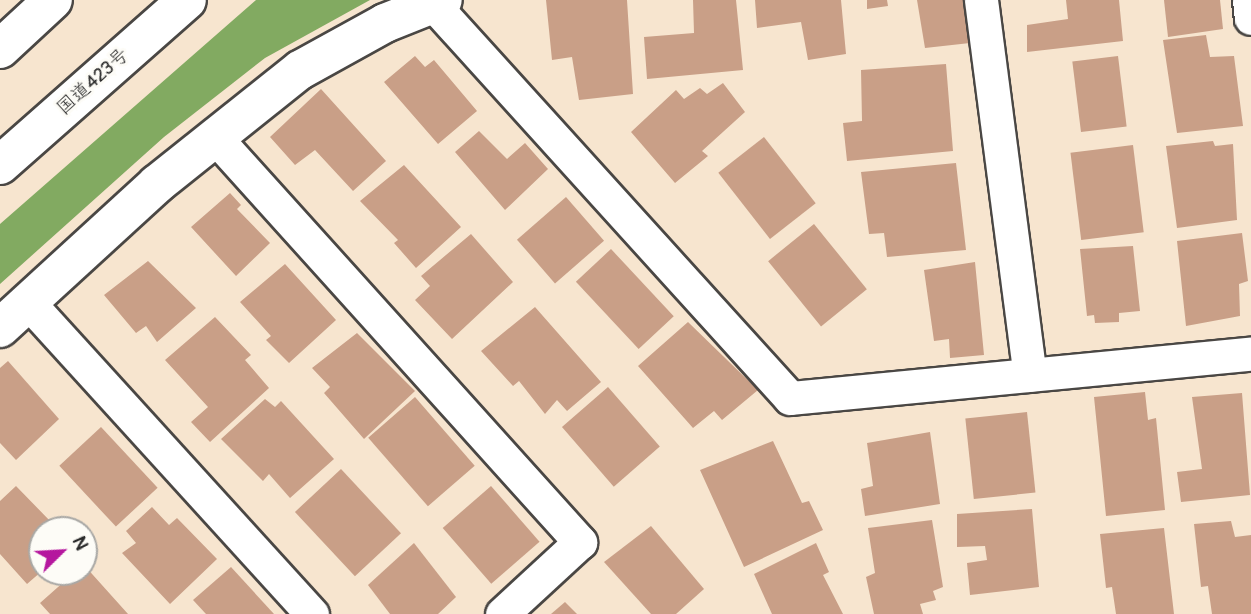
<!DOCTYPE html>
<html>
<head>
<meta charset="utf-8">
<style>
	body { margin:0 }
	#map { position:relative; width:1251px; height:614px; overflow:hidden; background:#f7e5cf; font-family:Pangolin,"Klee One",sans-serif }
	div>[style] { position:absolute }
	.forest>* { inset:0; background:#82aa61 }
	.building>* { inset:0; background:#c99f87; transform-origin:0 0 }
	.roads { filter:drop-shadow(2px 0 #4a4744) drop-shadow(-2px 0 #4a4744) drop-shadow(0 2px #4a4744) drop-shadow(0 -2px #4a4744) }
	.minor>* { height:33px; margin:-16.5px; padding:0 16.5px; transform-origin:16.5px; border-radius:16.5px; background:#fff }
	.tertiary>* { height:38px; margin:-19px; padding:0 19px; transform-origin:19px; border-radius:19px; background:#fff }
	.trunk>* { height:38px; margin:-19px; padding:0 19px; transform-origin:19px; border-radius:19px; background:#fff }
	span { translate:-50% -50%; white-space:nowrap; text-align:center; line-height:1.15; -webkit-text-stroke:6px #fdfcf7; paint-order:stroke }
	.street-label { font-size:19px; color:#2b2b2b }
	.north { position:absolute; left:28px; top:516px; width:70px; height:70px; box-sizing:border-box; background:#fdfcf7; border:2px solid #a9a8a5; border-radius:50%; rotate:66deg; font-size:19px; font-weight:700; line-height:28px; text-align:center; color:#2b2b2b }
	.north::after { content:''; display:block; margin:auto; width:24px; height:32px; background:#b5179e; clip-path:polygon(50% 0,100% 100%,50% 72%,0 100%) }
</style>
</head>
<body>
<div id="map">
	<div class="forest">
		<i style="clip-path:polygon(256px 0,370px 0,265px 58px,164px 137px,0 284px,0 224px)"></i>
	</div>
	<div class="building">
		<i style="clip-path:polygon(546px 0,627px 0,633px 94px,579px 100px,572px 57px,552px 60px)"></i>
		<i style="clip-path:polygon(693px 0,736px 0,743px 70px,647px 79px,644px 37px,694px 33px)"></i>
		<i style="clip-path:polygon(755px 0,841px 0,846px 54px,808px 60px,801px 22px,757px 28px)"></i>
		<i style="clip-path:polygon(867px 0,887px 0,888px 6px,867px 9px)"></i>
		<i style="clip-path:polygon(917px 0,965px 0,970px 43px,925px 48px)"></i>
		<i style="clip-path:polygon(1066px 0,1119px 0,1123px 41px,1027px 52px,1027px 25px,1068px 19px)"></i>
		<i style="clip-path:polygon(1164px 0,1220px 0,1223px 29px,1168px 37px)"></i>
		<i style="clip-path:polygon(1206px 35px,1210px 57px,1234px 56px,1243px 126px,1177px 133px,1163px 40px)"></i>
		<i style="clip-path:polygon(415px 56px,425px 67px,434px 60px,477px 111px,438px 144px,384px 82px)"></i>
		<i style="left:1118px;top:56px;width:71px;height:46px;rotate:83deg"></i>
		<i style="clip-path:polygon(946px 64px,953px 151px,847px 161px,843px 123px,862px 121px,861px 70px)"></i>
		<i style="clip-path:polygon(723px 83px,745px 112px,702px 151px,708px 156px,675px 183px,631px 132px,676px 90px,684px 99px,700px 88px,707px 94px)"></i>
		<i style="clip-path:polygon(321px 89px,386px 161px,353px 191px,315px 150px,295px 165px,270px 137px)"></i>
		<i style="clip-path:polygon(479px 131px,507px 159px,525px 143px,548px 169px,505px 210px,455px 152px)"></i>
		<i style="left:764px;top:137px;width:84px;height:58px;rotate:52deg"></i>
		<i style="clip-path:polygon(1213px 141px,1215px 146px,1233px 144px,1237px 220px,1177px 228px,1166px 146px)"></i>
		<i style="left:1133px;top:145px;width:88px;height:63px;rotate:83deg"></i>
		<i style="clip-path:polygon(956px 163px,966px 250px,887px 257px,884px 233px,869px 234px,861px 172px)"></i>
		<i style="clip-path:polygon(404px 165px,461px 227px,416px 268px,394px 243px,398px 240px,360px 201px)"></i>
		<i style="clip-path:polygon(230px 193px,241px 205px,237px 209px,270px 243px,236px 276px,191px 227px)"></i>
		<i style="left:566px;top:197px;width:58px;height:65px;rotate:49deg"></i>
		<i style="left:814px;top:224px;width:84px;height:59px;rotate:51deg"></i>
		<i style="clip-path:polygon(1242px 233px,1248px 281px,1239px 284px,1240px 316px,1186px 326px,1177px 241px)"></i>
		<i style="clip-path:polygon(471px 234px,513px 282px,452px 339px,415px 300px,430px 286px,421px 276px)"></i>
		<i style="clip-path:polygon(1133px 246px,1140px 311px,1119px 313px,1119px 322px,1095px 323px,1094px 315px,1087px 316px,1080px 249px)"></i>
		<i style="left:611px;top:249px;width:92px;height:48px;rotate:47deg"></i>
		<i style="clip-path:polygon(148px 261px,196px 308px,157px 342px,146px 326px,136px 333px,104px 295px)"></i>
		<i style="clip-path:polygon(975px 262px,984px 355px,950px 358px,949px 339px,934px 341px,924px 270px)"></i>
		<i style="clip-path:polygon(285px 264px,336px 320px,289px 363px,266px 340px,271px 336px,240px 302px)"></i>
		<i style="clip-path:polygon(535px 307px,601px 382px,567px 411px,557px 400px,545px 414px,519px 381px,513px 386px,481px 351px)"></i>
		<i style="clip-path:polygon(215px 317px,251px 355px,245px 360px,269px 388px,210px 442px,191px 422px,208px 407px,165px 360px)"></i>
		<i style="clip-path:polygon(688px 322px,758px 390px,722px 420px,714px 411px,693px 428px,638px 366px)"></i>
		<i style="clip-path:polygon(357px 333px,415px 391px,364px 439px,324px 393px,330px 387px,312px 368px)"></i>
		<i style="clip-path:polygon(8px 361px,59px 419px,16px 460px,0 443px,0 368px)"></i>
		<i style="left:608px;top:387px;width:79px;height:61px;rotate:49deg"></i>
		<i style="clip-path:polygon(1145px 392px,1148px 420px,1156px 418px,1165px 510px,1106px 516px,1094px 397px)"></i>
		<i style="clip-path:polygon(1242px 393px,1250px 495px,1181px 502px,1177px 472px,1202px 469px,1192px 397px)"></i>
		<i style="left:415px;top:397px;width:91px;height:62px;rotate:49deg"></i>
		<i style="clip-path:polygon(265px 399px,275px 407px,281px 401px,334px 459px,290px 498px,269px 474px,263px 481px,221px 439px)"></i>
		<i style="left:1027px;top:412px;width:81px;height:62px;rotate:84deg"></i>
		<i style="left:101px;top:427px;width:83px;height:57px;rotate:47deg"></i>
		<i style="clip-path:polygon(930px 432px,940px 504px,865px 516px,861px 489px,873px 486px,867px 443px)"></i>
		<i style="clip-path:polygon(773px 441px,802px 503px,809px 501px,823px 530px,744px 567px,700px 470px)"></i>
		<i style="left:341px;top:469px;width:88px;height:63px;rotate:47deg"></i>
		<i style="clip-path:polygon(16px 486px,52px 523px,42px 530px,42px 571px,27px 584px,0 554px,0 501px)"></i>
		<i style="left:491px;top:486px;width:74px;height:64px;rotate:49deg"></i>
		<i style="clip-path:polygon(152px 507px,169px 525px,177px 518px,217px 559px,170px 604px,122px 553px,136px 543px,126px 531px)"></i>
		<i style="clip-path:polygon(1032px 509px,1039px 587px,970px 595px,967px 563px,987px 560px,985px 546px,957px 547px,957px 514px)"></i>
		<i style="clip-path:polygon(932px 520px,943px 587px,933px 591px,936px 600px,920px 604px,923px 614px,874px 614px,866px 577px,875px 573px,868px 528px)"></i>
		<i style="clip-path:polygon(1231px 521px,1235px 537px,1251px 535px,1251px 614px,1212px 614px,1208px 586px,1201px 587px,1194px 524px)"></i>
		<i style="clip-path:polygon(651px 526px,704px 589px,676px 614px,651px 614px,604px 562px)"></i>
		<i style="clip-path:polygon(1164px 528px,1174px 614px,1116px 614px,1112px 587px,1106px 588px,1100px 534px)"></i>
		<i style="clip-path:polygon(414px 543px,456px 597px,438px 614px,390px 614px,368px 585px)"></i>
		<i style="clip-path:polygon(816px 543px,829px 572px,823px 575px,843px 614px,772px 614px,754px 574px)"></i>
		<i style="clip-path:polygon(84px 565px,128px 614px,50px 614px,40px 603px,75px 572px,84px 572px)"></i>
		<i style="clip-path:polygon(231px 567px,274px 614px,206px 614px,193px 600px)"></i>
		<i style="clip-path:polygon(565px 602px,577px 614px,551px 614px)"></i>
	</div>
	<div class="roads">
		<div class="minor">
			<i style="left:981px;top:0;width:378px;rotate:82.6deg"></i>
			<i style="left:1249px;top:0;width:18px;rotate:84deg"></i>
			<i style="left:432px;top:3px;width:533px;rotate:47.81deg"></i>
			<i style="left:790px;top:398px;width:463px;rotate:-5.5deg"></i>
			<i style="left:214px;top:136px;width:547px;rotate:47.97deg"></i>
			<i style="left:580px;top:542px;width:106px;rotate:137.3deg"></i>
			<i style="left:28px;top:302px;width:422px;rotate:47.7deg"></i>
		</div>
		<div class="tertiary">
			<i style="left:0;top:328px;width:213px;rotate:-42.5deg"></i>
			<i style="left:157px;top:184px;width:183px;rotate:-38.6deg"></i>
			<i style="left:300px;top:70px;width:97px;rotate:-28.9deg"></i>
			<i style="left:385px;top:23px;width:62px;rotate:-21.6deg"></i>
		</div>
		<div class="trunk">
			<i style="left:0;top:49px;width:72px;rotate:-42.8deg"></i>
			<i style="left:0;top:165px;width:249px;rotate:-41.4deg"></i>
		</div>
	</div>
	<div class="street-label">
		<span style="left:93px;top:82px;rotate:-42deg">国道423号</span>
	</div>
	<div class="north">N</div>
</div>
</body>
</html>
